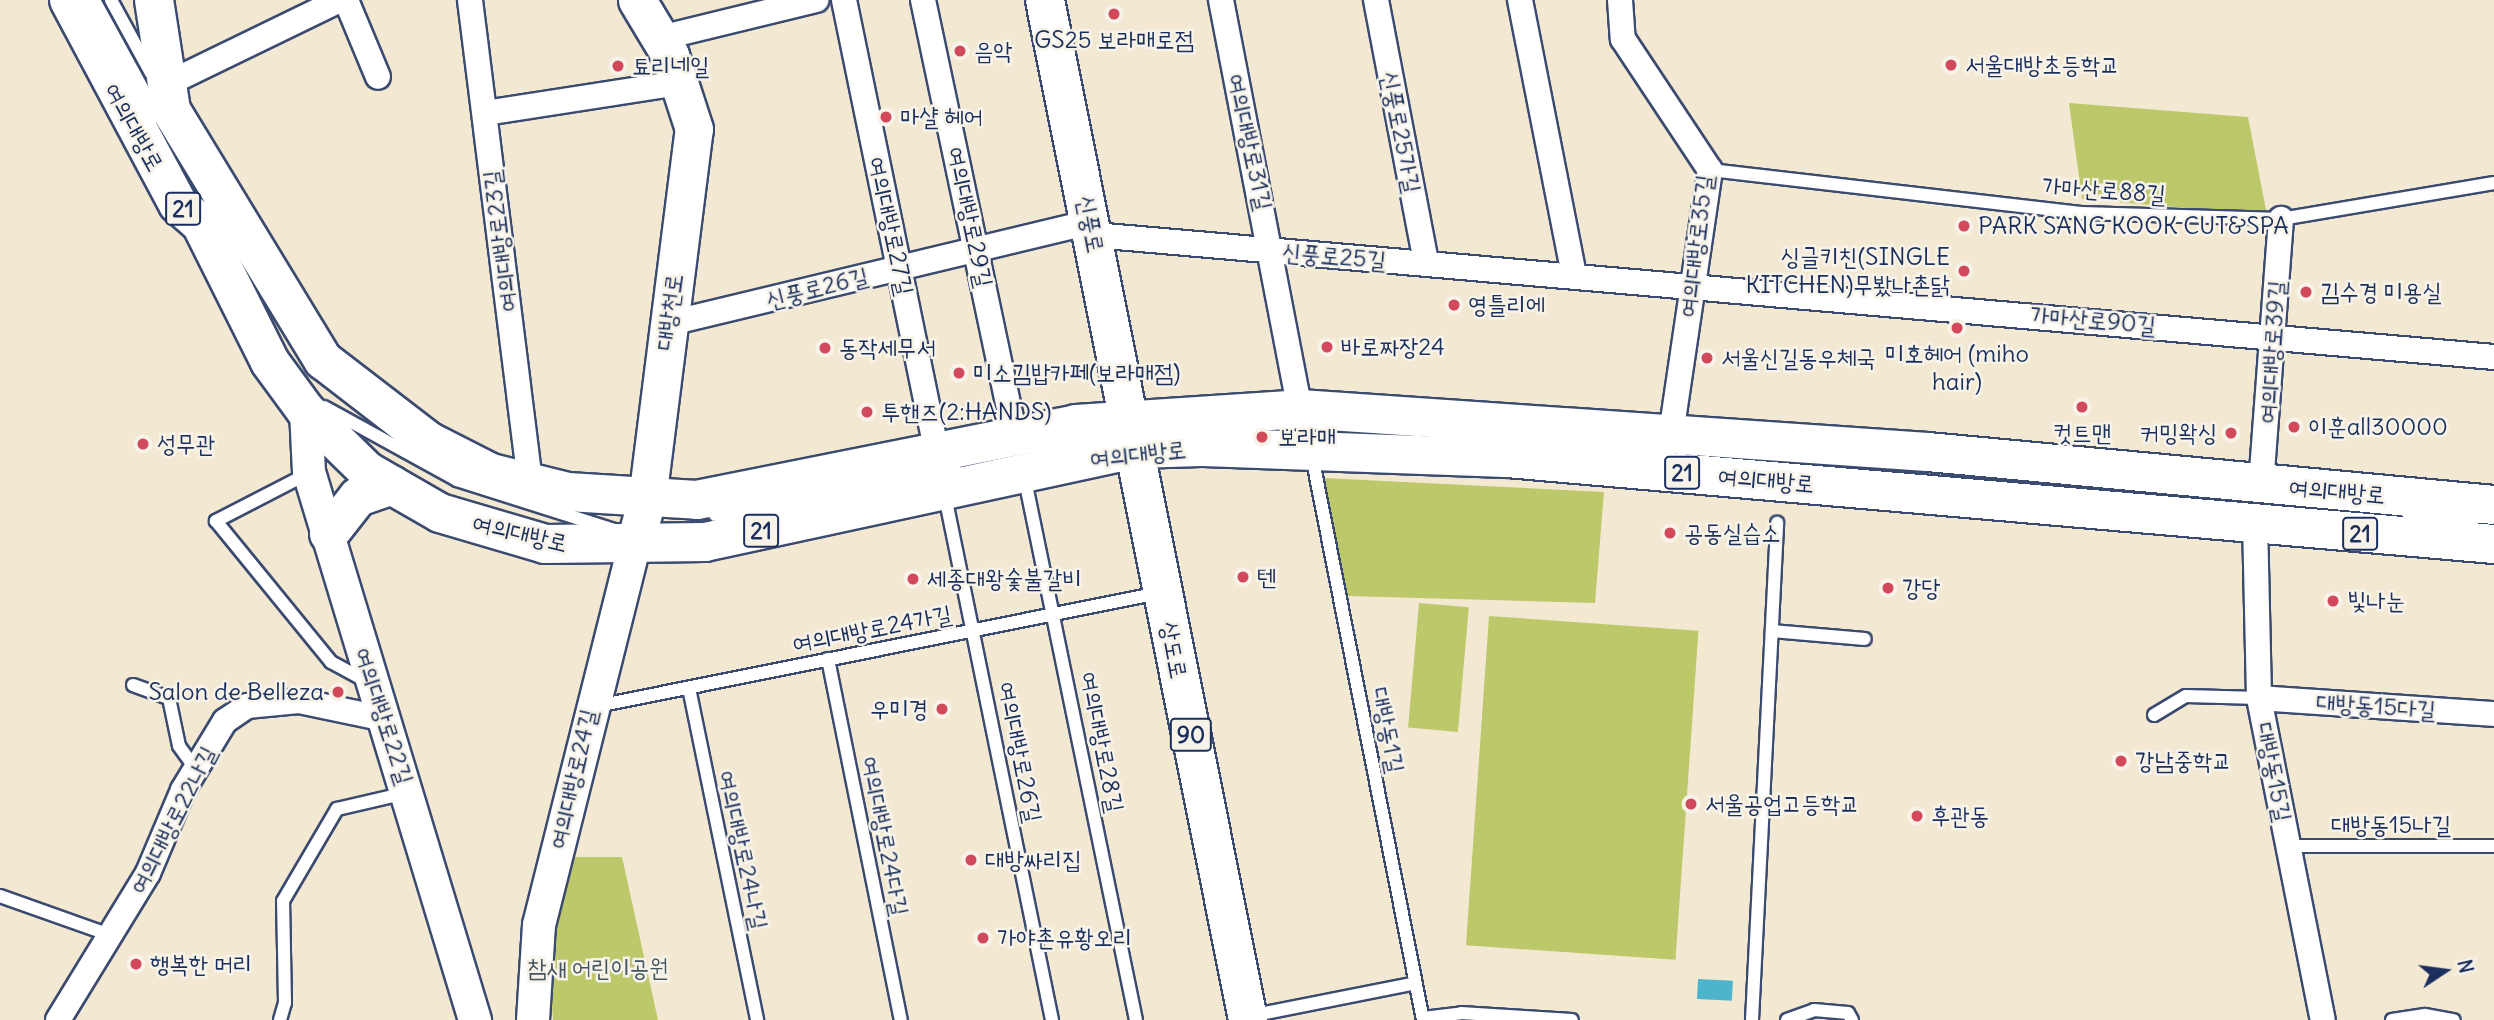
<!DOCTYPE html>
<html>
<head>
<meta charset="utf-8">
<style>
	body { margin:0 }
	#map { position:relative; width:2494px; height:1020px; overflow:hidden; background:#f3e9d3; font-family:Delius,"Poor Story",sans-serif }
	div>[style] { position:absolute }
	.green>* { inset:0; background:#bcc86a; transform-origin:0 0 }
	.water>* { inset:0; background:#4eb4cd; transform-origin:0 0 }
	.roads { filter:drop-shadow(2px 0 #3b4b70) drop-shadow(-2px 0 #3b4b70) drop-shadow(0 2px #3b4b70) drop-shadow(0 -2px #3b4b70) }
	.service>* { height:12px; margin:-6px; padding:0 6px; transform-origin:6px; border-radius:6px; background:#fff }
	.minor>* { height:24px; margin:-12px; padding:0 12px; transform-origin:12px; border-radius:12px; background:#fff }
	.tertiary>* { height:32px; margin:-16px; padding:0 16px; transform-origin:16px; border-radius:16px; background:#fff }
	.secondary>* { height:37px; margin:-18.5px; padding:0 18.5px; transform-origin:18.5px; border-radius:18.5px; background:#fff }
	.primary>* { height:38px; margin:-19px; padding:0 19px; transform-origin:19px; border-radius:19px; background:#fff }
	.dots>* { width:19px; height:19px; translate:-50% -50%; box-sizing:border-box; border:4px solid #f7f3e8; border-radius:50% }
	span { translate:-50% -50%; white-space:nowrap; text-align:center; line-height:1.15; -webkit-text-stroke:5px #f7f3e8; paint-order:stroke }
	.shield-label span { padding:2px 5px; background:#f7f3e8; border:2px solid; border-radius:5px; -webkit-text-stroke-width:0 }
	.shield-label { font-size:23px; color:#1b2f5e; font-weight:700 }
	.poi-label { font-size:24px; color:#1b2f5e }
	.left { translate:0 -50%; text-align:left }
	.right { translate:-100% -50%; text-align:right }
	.street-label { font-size:24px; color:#1b2f5e }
	.park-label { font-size:24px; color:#435561 }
	.north { position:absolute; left:2410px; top:936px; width:70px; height:70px; -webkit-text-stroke:5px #f7f3e8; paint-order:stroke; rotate:77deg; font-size:19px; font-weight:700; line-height:28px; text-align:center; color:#1b2f5e }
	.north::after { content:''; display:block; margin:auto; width:24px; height:32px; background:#1b2f5e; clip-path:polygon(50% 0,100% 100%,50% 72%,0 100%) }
</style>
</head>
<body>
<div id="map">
	<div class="green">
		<i style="clip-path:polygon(2069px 103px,2248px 117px,2267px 215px,2082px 199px)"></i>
		<i style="clip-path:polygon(1323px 478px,1604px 492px,1595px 603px,1348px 596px)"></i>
		<i style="left:1419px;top:603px;width:50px;height:125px;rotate:5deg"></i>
		<i style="left:1489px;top:616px;width:210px;height:330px;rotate:4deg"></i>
		<i style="clip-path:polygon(564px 857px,622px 857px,658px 1020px,553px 1020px,548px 946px)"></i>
	</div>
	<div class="water">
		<i style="left:1698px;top:979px;width:35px;height:20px;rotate:3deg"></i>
	</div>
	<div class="roads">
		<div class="service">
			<i style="left:94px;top:0;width:133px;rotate:61.3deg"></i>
			<i style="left:111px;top:0;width:83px;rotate:61.3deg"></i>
			<i style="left:1710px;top:170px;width:374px;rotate:6.6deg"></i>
			<i style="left:2082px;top:213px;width:199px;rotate:1.7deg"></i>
			<i style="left:2281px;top:219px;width:216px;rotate:-9.6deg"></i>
			<i style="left:324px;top:407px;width:152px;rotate:28.8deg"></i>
			<i style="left:457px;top:480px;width:169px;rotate:17.6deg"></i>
			<i style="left:1312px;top:456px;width:575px;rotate:78.87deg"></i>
			<i style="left:309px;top:473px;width:105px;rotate:152.7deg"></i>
			<i style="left:216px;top:521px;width:182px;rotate:50.8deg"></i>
			<i style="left:331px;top:662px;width:42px;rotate:28.4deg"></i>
			<i style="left:1024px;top:475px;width:556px;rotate:78.39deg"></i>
			<i style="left:945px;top:496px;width:535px;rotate:78.46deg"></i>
			<i style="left:715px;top:515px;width:244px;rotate:-10.9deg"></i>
			<i style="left:2409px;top:518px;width:62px;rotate:3.7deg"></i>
			<i style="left:1772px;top:631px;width:93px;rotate:4.9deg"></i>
			<i style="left:828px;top:659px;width:368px;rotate:78.6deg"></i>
			<i style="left:133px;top:685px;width:38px;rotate:20deg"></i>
			<i style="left:169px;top:698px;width:49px;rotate:78.2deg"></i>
			<i style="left:179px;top:746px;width:29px;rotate:54deg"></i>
			<i style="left:689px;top:688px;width:339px;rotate:78.4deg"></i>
			<i style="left:597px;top:706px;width:573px;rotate:-11.37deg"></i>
			<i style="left:2154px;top:715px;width:37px;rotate:-31deg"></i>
			<i style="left:2186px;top:696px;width:73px;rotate:1.6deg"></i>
			<i style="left:2289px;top:846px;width:205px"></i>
			<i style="left:0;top:896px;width:117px;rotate:19.5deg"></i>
			<i style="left:1250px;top:1016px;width:169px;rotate:-11.2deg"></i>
			<i style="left:1423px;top:1018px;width:38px;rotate:-7deg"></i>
			<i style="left:1461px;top:1013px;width:111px;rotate:3.6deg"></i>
			<i style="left:280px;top:1020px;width:18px;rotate:-74deg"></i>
			<i style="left:285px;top:1003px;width:102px;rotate:-91.1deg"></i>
			<i style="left:283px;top:901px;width:107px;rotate:-59.6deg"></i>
			<i style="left:337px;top:809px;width:71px;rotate:-13.1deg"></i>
			<i style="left:1752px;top:1020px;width:498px;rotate:-87.1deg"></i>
			<i style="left:1787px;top:1020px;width:29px;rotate:-20deg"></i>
			<i style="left:1814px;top:1010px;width:34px;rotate:5deg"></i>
			<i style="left:1848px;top:1013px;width:8px;rotate:60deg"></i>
			<i style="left:2392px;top:1020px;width:33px;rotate:-9deg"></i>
			<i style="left:2425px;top:1015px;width:29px;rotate:10deg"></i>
		</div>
		<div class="minor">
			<i style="left:346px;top:0;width:83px;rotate:67.4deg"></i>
			<i style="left:470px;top:0;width:487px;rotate:82.9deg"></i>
			<i style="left:844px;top:0;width:462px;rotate:78.4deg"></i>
			<i style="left:923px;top:0;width:445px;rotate:78.1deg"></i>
			<i style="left:1221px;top:0;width:417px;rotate:79.1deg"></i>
			<i style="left:1376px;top:0;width:268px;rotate:79.2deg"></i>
			<i style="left:1520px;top:0;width:281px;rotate:78.9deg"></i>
			<i style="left:1620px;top:0;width:39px;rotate:86deg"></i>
			<i style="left:1623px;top:39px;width:157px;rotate:56.4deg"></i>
			<i style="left:1710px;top:170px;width:266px;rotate:98.4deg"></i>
			<i style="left:660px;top:38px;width:161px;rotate:-13.7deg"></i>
			<i style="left:169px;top:83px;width:190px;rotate:-25.9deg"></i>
			<i style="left:485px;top:113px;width:196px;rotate:-8.8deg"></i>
			<i style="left:1094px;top:235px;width:1405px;rotate:4.98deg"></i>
			<i style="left:666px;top:324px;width:437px;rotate:-13.5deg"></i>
			<i style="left:2261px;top:485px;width:267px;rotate:-85.7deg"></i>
			<i style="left:2255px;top:521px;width:177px;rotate:88.7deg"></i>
			<i style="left:2259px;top:698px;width:328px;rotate:78.8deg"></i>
			<i style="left:2259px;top:698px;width:236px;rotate:3.9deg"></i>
			<i style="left:58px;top:1020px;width:172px;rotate:-58.5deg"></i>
			<i style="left:148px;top:873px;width:90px;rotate:-67.1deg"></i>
			<i style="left:183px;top:790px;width:81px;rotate:-58.7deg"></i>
			<i style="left:225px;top:721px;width:27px;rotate:-34deg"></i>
			<i style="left:247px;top:706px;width:52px;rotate:-5.5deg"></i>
			<i style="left:299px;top:701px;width:83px;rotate:11.9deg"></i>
		</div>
		<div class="tertiary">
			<i style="left:306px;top:411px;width:61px;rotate:87.2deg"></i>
			<i style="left:309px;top:472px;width:573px;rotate:73.15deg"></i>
			<i style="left:533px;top:1020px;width:95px;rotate:-86.4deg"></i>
			<i style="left:539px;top:925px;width:395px;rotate:-75.9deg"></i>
		</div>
		<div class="secondary">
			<i style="left:635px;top:542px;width:45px;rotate:-74.4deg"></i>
			<i style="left:647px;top:499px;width:373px;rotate:-82.8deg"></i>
			<i style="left:694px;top:129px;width:78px;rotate:-108deg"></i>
			<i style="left:670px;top:55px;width:64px;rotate:-121deg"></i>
		</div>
		<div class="primary">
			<i style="left:69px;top:0;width:231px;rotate:61.9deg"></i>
			<i style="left:178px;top:204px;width:30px;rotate:41deg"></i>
			<i style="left:201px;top:224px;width:154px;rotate:63.4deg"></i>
			<i style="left:270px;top:362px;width:61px;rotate:53.7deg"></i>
			<i style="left:306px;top:411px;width:86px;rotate:44.5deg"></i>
			<i style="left:367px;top:471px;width:84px;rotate:29.9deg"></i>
			<i style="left:440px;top:513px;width:109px;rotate:16.4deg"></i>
			<i style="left:545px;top:544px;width:160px;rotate:-0.7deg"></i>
			<i style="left:705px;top:542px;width:440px;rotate:-12.2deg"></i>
			<i style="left:1135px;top:449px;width:67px;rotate:-1.7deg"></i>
			<i style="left:1202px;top:447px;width:305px;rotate:2.1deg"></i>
			<i style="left:1507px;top:458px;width:991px;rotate:4.98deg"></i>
			<i style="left:154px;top:0;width:111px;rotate:81.2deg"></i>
			<i style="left:171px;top:110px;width:293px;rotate:58.7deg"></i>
			<i style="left:323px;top:360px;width:133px;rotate:37.6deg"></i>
			<i style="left:428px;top:441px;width:71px;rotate:26.9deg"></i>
			<i style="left:491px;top:473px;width:79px;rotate:13.9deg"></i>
			<i style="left:568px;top:492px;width:129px;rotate:3.5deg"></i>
			<i style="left:697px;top:500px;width:387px;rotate:-11.3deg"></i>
			<i style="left:1076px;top:424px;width:225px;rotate:-3.8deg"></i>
			<i style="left:1300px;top:409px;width:629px;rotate:3.92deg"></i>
			<i style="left:1928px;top:452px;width:568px;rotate:5.35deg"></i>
			<i style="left:1045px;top:0;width:1040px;rotate:78.74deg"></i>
			<i style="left:329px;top:534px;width:47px;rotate:-51.9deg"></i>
			<i style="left:358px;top:497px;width:36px;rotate:-19deg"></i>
		</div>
	</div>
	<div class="dots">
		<i style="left:1114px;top:14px;background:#d1495b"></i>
		<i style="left:960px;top:51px;background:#d1495b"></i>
		<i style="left:1951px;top:65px;background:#d1495b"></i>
		<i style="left:618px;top:66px;background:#d1495b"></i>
		<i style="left:886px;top:117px;background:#d1495b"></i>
		<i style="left:1964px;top:226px;background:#d1495b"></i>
		<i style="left:1964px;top:271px;background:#d1495b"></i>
		<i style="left:2306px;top:292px;background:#d1495b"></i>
		<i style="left:1454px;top:305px;background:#d1495b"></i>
		<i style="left:1957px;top:328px;background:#d1495b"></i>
		<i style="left:1327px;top:347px;background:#d1495b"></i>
		<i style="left:825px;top:348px;background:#d1495b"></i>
		<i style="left:1707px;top:358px;background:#d1495b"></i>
		<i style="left:959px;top:373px;background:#d1495b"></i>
		<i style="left:2082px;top:407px;background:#d1495b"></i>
		<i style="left:867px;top:412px;background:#d1495b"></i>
		<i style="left:2294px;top:427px;background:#d1495b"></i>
		<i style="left:2231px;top:433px;background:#d1495b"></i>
		<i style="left:1262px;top:437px;background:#d1495b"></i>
		<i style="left:143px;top:444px;background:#d1495b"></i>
		<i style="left:1670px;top:533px;background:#d1495b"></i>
		<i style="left:1243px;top:577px;background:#d1495b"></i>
		<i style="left:913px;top:579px;background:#d1495b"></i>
		<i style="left:1888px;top:588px;background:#d1495b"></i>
		<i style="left:2333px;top:601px;background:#d1495b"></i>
		<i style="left:338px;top:692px;background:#d1495b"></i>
		<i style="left:942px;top:709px;background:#d1495b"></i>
		<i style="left:2121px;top:761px;background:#d1495b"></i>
		<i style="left:1691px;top:804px;background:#d1495b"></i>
		<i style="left:1917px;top:816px;background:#d1495b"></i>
		<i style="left:971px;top:860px;background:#d1495b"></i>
		<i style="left:983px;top:938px;background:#d1495b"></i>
		<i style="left:136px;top:964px;background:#d1495b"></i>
	</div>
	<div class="shield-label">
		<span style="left:183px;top:209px">21</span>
		<span style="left:1682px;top:473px">21</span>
		<span style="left:761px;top:531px">21</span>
		<span style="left:2360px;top:534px">21</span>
		<span style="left:1191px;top:735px">90</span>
	</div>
	<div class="poi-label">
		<span style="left:1114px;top:40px">GS25 보라매로점</span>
		<span class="left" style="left:974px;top:51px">음악</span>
		<span class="left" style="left:1965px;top:65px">서울대방초등학교</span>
		<span class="left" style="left:632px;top:66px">툐리네일</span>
		<span class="left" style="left:900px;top:117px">마샬 헤어</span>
		<span class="left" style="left:1978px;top:226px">PARK SANG KOOK CUT&amp;SPA</span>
		<span class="right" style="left:1950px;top:271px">싱글키친(SINGLE<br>KITCHEN)무봤나촌닭</span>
		<span class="left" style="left:2320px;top:292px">김수경 미용실</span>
		<span class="left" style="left:1468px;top:305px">영틀리에</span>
		<span class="left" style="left:1341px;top:347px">바로짜장24</span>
		<span class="left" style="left:839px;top:348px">동작세무서</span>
		<span style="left:1957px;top:368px">미호헤어 (miho<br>hair)</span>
		<span class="left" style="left:1721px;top:358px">서울신길동우체국</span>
		<span class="left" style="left:973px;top:373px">미소김밥카페(보라매점)</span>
		<span class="left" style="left:881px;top:412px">투핸즈(2:HANDS)</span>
		<span class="left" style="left:2308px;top:427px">이훈all30000</span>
		<span style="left:2082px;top:433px">컷트맨</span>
		<span class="right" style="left:2217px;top:433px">커밍왁싱</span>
		<span class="left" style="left:1278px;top:437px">보라매</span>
		<span class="left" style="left:157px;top:444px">성무관</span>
		<span class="left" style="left:1684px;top:533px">공동실습소</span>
		<span class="left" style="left:1257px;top:577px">텐</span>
		<span class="left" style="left:927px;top:579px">세종대왕숯불갈비</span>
		<span class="left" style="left:1902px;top:588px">강당</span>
		<span class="left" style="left:2347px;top:601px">빛나눈</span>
		<span class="right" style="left:324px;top:692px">Salon de Belleza</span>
		<span class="right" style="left:928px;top:709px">우미경</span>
		<span class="left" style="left:2135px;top:761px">강남중학교</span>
		<span class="left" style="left:1705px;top:804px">서울공업고등학교</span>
		<span class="left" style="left:1931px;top:816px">후관동</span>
		<span class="left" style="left:985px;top:860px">대방싸리집</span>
		<span class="left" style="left:997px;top:938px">가야촌유황오리</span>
		<span class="left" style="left:150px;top:964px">행복한 머리</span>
	</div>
	<div class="street-label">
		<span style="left:134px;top:127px;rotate:61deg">여의대방로</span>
		<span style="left:1401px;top:132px;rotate:79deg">신풍로25가길</span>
		<span style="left:1250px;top:142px;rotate:78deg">여의대방로31길</span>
		<span style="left:2104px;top:190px;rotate:4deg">가마산로88길</span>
		<span style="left:970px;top:217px;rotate:78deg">여의대방로29길</span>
		<span style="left:1091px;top:224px;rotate:79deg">신풍로</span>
		<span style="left:891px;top:226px;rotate:78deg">여의대방로27길</span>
		<span style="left:500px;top:241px;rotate:-97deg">여의대방로23길</span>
		<span style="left:1696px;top:246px;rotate:-83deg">여의대방로35길</span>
		<span style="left:1334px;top:256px;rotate:5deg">신풍로25길</span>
		<span style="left:817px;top:288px;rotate:-14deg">신풍로26길</span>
		<span style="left:669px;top:312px;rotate:-82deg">대방천로</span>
		<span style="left:2093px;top:320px;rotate:5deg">가마산로90길</span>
		<span style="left:2272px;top:352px;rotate:-86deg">여의대방로39길</span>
		<span style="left:1138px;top:454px;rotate:-6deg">여의대방로</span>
		<span style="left:1766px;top:480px;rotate:5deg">여의대방로</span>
		<span style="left:2337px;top:491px;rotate:5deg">여의대방로</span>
		<span style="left:520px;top:533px;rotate:13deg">여의대방로</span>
		<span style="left:872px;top:629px;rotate:-11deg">여의대방로24가길</span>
		<span style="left:1174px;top:650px;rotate:79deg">상도로</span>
		<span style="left:2376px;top:706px;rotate:4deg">대방동15다길</span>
		<span style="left:384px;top:716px;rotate:72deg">여의대방로22길</span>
		<span style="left:1388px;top:730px;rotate:79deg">대방동1길</span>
		<span style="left:1102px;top:742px;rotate:79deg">여의대방로28길</span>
		<span style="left:1020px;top:752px;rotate:79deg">여의대방로26길</span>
		<span style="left:2274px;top:772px;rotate:79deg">대방동15길</span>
		<span style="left:573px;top:779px;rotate:-77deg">여의대방로24길</span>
		<span style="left:173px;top:820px;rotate:-63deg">여의대방로22나길</span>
		<span style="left:2391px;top:825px">대방동15나길</span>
		<span style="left:885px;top:836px;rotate:79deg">여의대방로24다길</span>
		<span style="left:743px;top:850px;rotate:78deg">여의대방로24나길</span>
	</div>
	<div class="park-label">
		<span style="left:598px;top:968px">참새 어린이공원</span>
	</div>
	<div class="north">N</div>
</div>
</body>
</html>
